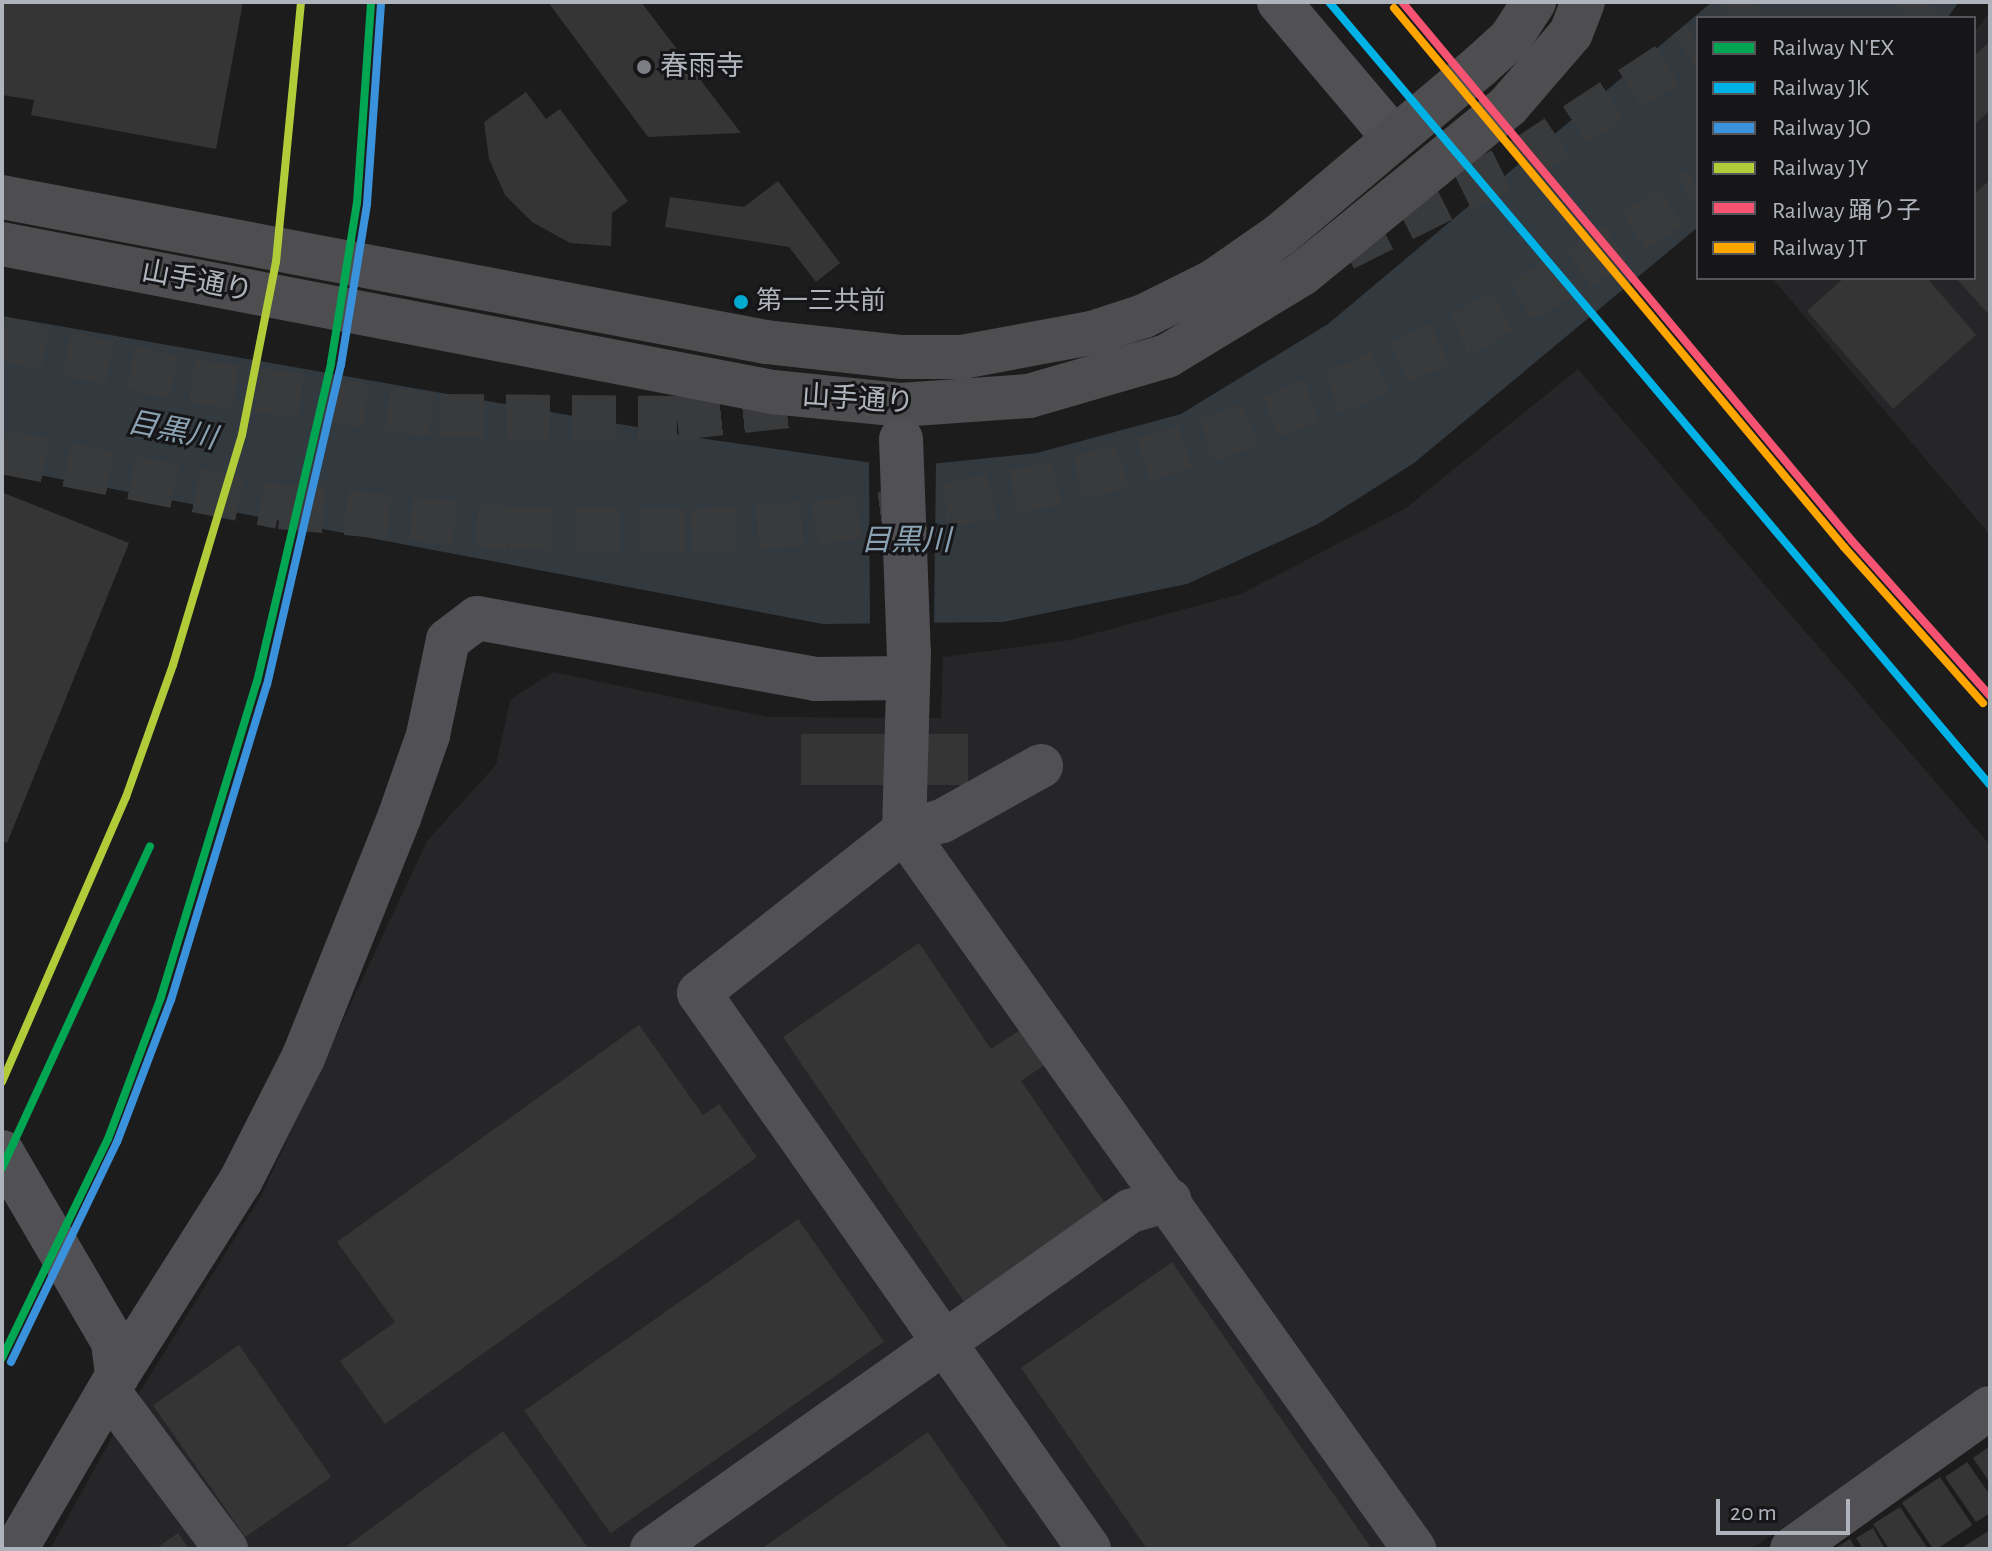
<!DOCTYPE html>
<html>
<head>
<meta charset="utf-8">
<style>
	body { margin:0 }
	#map { position:relative; width:1992px; height:1551px; overflow:hidden; background:#1c1c1c; font-family:"Alegreya Sans","Noto Sans JP",sans-serif }
	div>[style] { position:absolute }
	.built>* { inset:0; background:#262628 }
	.water>* { inset:0; background:#32393f }
	.pier>* { inset:0; background:#1c1c1c }
	.building>* { inset:0; background:#353536; transform-origin:0 0 }
	.highway-tunnel>* { height:44px; margin-top:-22px; transform-origin:0; background:repeating-linear-gradient(90deg,#393a3c 0 44px,transparent 0 66px) }
	.minor>* { height:44px; margin:-22px; padding:0 22px; transform-origin:22px; border-radius:22px; background:#515155 }
	.major>* { height:44px; margin:-22px; padding:0 22px; transform-origin:22px; border-radius:22px; background:#4e4e51 }
	.minor-bridge>* { height:44px; margin:-22px; padding:0 22px; transform-origin:22px; border-radius:22px; background:#515155 }
	.rail-1>* { height:8px; margin:-4px; padding:0 4px; transform-origin:4px; border-radius:4px; background:#00a651 }
	.rail-2>* { height:8px; margin:-4px; padding:0 4px; transform-origin:4px; border-radius:4px; background:#00b2e5 }
	.rail-3>* { height:8px; margin:-4px; padding:0 4px; transform-origin:4px; border-radius:4px; background:#3a91dc }
	.rail-4>* { height:8px; margin:-4px; padding:0 4px; transform-origin:4px; border-radius:4px; background:#b1cb39 }
	.rail-5>* { height:8px; margin:-4px; padding:0 4px; transform-origin:4px; border-radius:4px; background:#f65372 }
	.rail-6>* { height:8px; margin:-4px; padding:0 4px; transform-origin:4px; border-radius:4px; background:#ffa500 }
	.dots>* { width:22px; height:22px; translate:-50% -50%; box-sizing:border-box; border:4px solid #161618; border-radius:50% }
	span { translate:-50% -50%; white-space:nowrap; text-align:center; line-height:1.15; -webkit-text-stroke:6px #161618; paint-order:stroke }
	.bus-label { font-size:26px; color:#afb3bb }
	.left { translate:0 -50%; text-align:left }
	.poi-label { font-size:28px; color:#afb3bb }
	.street-label { font-size:28px; color:#afb3bb }
	.water-label { font-size:30px; color:#8aa1b2; font-style:italic }
	.frame { position:absolute; inset:0; border:4px solid #afb3bb; pointer-events:none }
	.legend { position:absolute; left:1696px; top:16px; width:280px; height:264px; box-sizing:border-box; background:#161618; border:2px solid #535559; margin:0; padding:10px 14px; list-style:none; font-size:24px; color:#afb3bb }
	.legend li { display:flex; align-items:center; gap:16px; height:40px }
	.legend b { width:40px; border:2px solid #535559 }
	.scale { position:absolute; left:1716px; top:1499px; width:134px; height:36px; box-sizing:border-box; border:4px solid #afb3bb; border-top:0; padding-left:10px; font-size:24px; line-height:28px; white-space:nowrap; color:#afb3bb; -webkit-text-stroke:6px #161618; paint-order:stroke }
</style>
</head>
<body>
<div id="map">
	<div class="built">
		<i style="clip-path:polygon(1990px 11px,1990px 535px,1772px 278px,1974px 278px,1974px 33px)"></i>
		<i style="clip-path:polygon(1578px 369px,1990px 845px,1990px 1382px,1957px 1410px,1751px 1549px,50px 1549px,115px 1432px,261px 1196px,427px 841px,496px 765px,510px 700px,553px 672px,768px 717px,941px 718px,943px 657px,1070px 640px,1241px 594px,1406px 508px)"></i>
	</div>
	<div class="water">
		<i style="clip-path:polygon(1712px 2px,1959px 2px,1947px 18px,1698px 18px,1698px 227px,1414px 463px,1318px 524px,1187px 584px,1003px 622px,823px 624px,2px 468px,2px 316px,699px 438px,901px 467px,1037px 453px,1181px 414px,1328px 324px)"></i>
	</div>
	<div class="pier">
		<i style="clip-path:polygon(869px 459px,901px 463px,936px 460px,934px 627px,870px 628px)"></i>
	</div>
	<div class="building">
		<i style="clip-path:polygon(2px 2px,243px 2px,216px 149px,31px 115px,34px 100px,2px 95px)"></i>
		<i style="clip-path:polygon(548px 2px,641px 2px,741px 133px,648px 137px)"></i>
		<i style="clip-path:polygon(1990px 41px,1990px 110px,1974px 125px,1974px 56px)"></i>
		<i style="clip-path:polygon(526px 92px,546px 119px,560px 109px,628px 201px,612px 213px,611px 246px,570px 243px,532px 222px,505px 195px,489px 159px,484px 122px)"></i>
		<i style="clip-path:polygon(1990px 180px,1990px 316px,1956px 278px,1974px 278px,1974px 194px)"></i>
		<i style="clip-path:polygon(778px 181px,840px 263px,816px 282px,789px 247px,665px 227px,670px 197px,744px 207px)"></i>
		<i style="clip-path:polygon(1844px 278px,1927px 278px,1976px 335px,1893px 409px,1807px 311px)"></i>
		<i style="clip-path:polygon(4px 493px,129px 543px,7px 843px,2px 841px)"></i>
		<i style="left:801px;top:734px;width:167px;height:51px"></i>
		<i style="clip-path:polygon(919px 943px,991px 1049px,1025px 1027px,1049px 1062px,1021px 1081px,1106px 1205px,964px 1302px,783px 1037px)"></i>
		<i style="clip-path:polygon(639px 1025px,703px 1115px,719px 1104px,757px 1157px,385px 1424px,340px 1361px,395px 1322px,337px 1242px)"></i>
		<i style="left:798px;top:1219px;width:150px;height:334px;rotate:55deg"></i>
		<i style="clip-path:polygon(1172px 1262px,1372px 1549px,1147px 1549px,1021px 1368px)"></i>
		<i style="left:239px;top:1345px;width:161px;height:105px;rotate:55deg"></i>
		<i style="clip-path:polygon(503px 1431px,589px 1549px,350px 1549px,347px 1546px)"></i>
		<i style="clip-path:polygon(928px 1432px,1009px 1549px,761px 1549px)"></i>
		<i style="clip-path:polygon(1990px 1446px,1990px 1483px,1973px 1458px)"></i>
		<i style="clip-path:polygon(1967px 1462px,1990px 1495px,1990px 1513px,1976px 1522px,1945px 1477px)"></i>
		<i style="left:1940px;top:1477px;width:58px;height:46px;rotate:56deg"></i>
		<i style="clip-path:polygon(1900px 1507px,1928px 1549px,1889px 1549px,1873px 1524px)"></i>
		<i style="clip-path:polygon(1873px 1528px,1885px 1549px,1863px 1549px,1856px 1538px)"></i>
		<i style="clip-path:polygon(1990px 1530px,1990px 1549px,1960px 1549px)"></i>
		<i style="clip-path:polygon(178px 1533px,189px 1549px,155px 1549px)"></i>
		<i style="clip-path:polygon(1850px 1539px,1856px 1549px,1834px 1549px)"></i>
	</div>
	<div class="highway-tunnel">
		<i style="left:1733px;top:18px;width:26px;rotate:-39deg"></i>
		<i style="left:1909px;top:18px;width:23px;rotate:-45deg"></i>
		<i style="left:1344px;top:249px;width:197px;rotate:-26.6deg"></i>
		<i style="left:1520px;top:161px;width:213px;rotate:-33.3deg"></i>
		<i style="left:2px;top:339px;width:195px;rotate:12.5deg"></i>
		<i style="left:192px;top:381px;width:250px;rotate:8deg"></i>
		<i style="left:440px;top:416px;width:237px;rotate:0.5deg"></i>
		<i style="left:677px;top:418px;width:132px;rotate:-6.1deg"></i>
		<i style="left:2px;top:452px;width:283px;rotate:11.2deg"></i>
		<i style="left:280px;top:507px;width:230px;rotate:5.2deg"></i>
		<i style="left:509px;top:528px;width:183px;rotate:0.9deg"></i>
		<i style="left:692px;top:531px;width:123px;rotate:-3.7deg"></i>
		<i style="left:815px;top:523px;width:135px;rotate:-7.7deg"></i>
		<i style="left:949px;top:505px;width:134px;rotate:-11.6deg"></i>
		<i style="left:1080px;top:478px;width:134px;rotate:-16.4deg"></i>
		<i style="left:1209px;top:440px;width:140px;rotate:-20.9deg"></i>
		<i style="left:1340px;top:390px;width:136px;rotate:-24.7deg"></i>
		<i style="left:1464px;top:333px;width:132px;rotate:-29.5deg"></i>
		<i style="left:1579px;top:268px;width:143px;rotate:-33.6deg"></i>
	</div>
	<div class="minor">
		<i style="left:1279px;top:2px;width:178px;rotate:49.8deg"></i>
		<i style="left:909px;top:653px;width:178px;rotate:91.6deg"></i>
		<i style="left:904px;top:831px;width:881px;rotate:54.61deg"></i>
		<i style="left:1041px;top:766px;width:113px;rotate:150.9deg"></i>
		<i style="left:942px;top:821px;width:39px;rotate:165deg"></i>
		<i style="left:904px;top:831px;width:261px;rotate:141.7deg"></i>
		<i style="left:699px;top:993px;width:679px;rotate:54.95deg"></i>
		<i style="left:2px;top:1152px;width:220px;rotate:59.7deg"></i>
		<i style="left:113px;top:1342px;width:34px;rotate:83deg"></i>
		<i style="left:117px;top:1376px;width:200px;rotate:120.3deg"></i>
		<i style="left:117px;top:1376px;width:232px;rotate:-57.7deg"></i>
		<i style="left:241px;top:1180px;width:137px;rotate:-63.1deg"></i>
		<i style="left:303px;top:1058px;width:258px;rotate:-68.2deg"></i>
		<i style="left:399px;top:818px;width:88px;rotate:-70.7deg"></i>
		<i style="left:428px;top:735px;width:97px;rotate:-78.1deg"></i>
		<i style="left:448px;top:640px;width:36px;rotate:-37deg"></i>
		<i style="left:477px;top:618px;width:344px;rotate:10.2deg"></i>
		<i style="left:816px;top:679px;width:92px;rotate:-0.6deg"></i>
		<i style="left:109px;top:1392px;width:196px;rotate:53.3deg"></i>
		<i style="left:652px;top:1549px;width:585px;rotate:-35.26deg"></i>
		<i style="left:1130px;top:1211px;width:41px;rotate:-15.8deg"></i>
		<i style="left:1792px;top:1549px;width:243px;rotate:-35.5deg"></i>
	</div>
	<div class="major">
		<i style="left:2px;top:197px;width:778px;rotate:10.75deg"></i>
		<i style="left:766px;top:342px;width:137px;rotate:6.3deg"></i>
		<i style="left:902px;top:357px;width:60px"></i>
		<i style="left:962px;top:357px;width:132px;rotate:-10.5deg"></i>
		<i style="left:1092px;top:333px;width:55px;rotate:-18.1deg"></i>
		<i style="left:1144px;top:316px;width:78px;rotate:-26.6deg"></i>
		<i style="left:1214px;top:281px;width:80px;rotate:-34.9deg"></i>
		<i style="left:1280px;top:235px;width:263px;rotate:-40.2deg"></i>
		<i style="left:1481px;top:65px;width:39px;rotate:-42deg"></i>
		<i style="left:1510px;top:39px;width:44px;rotate:-57deg"></i>
		<i style="left:2px;top:244px;width:785px;rotate:10.87deg"></i>
		<i style="left:773px;top:392px;width:128px;rotate:5.8deg"></i>
		<i style="left:900px;top:405px;width:129px;rotate:-4deg"></i>
		<i style="left:1029px;top:396px;width:144px;rotate:-16.2deg"></i>
		<i style="left:1167px;top:356px;width:158px;rotate:-31.3deg"></i>
		<i style="left:1302px;top:274px;width:266px;rotate:-39.2deg"></i>
		<i style="left:1508px;top:106px;width:96px;rotate:-49.2deg"></i>
		<i style="left:1571px;top:33px;width:33px;rotate:-69deg"></i>
	</div>
	<div class="minor-bridge">
		<i style="left:901px;top:439px;width:214px;rotate:87.9deg"></i>
	</div>
	<div class="rail-1">
		<i style="left:2px;top:1168px;width:354px;rotate:-65.3deg"></i>
		<i style="left:2px;top:1358px;width:243px;rotate:-64.2deg"></i>
		<i style="left:108px;top:1139px;width:152px;rotate:-69.5deg"></i>
		<i style="left:161px;top:997px;width:329px;rotate:-73.1deg"></i>
		<i style="left:257px;top:682px;width:327px;rotate:-76.9deg"></i>
		<i style="left:331px;top:363px;width:162px;rotate:-80.8deg"></i>
		<i style="left:357px;top:203px;width:201px;rotate:-86deg"></i>
	</div>
	<div class="rail-2">
		<i style="left:1329px;top:2px;width:1025px;rotate:49.83deg"></i>
	</div>
	<div class="rail-3">
		<i style="left:11px;top:1362px;width:244px;rotate:-64.3deg"></i>
		<i style="left:117px;top:1142px;width:152px;rotate:-69.2deg"></i>
		<i style="left:171px;top:1000px;width:329px;rotate:-73.1deg"></i>
		<i style="left:267px;top:685px;width:328px;rotate:-77deg"></i>
		<i style="left:341px;top:365px;width:163px;rotate:-80.8deg"></i>
		<i style="left:367px;top:204px;width:201px;rotate:-86deg"></i>
	</div>
	<div class="rail-4">
		<i style="left:2px;top:1082px;width:311px;rotate:-66.5deg"></i>
		<i style="left:126px;top:797px;width:140px;rotate:-70.4deg"></i>
		<i style="left:173px;top:665px;width:240px;rotate:-73.3deg"></i>
		<i style="left:242px;top:435px;width:176px;rotate:-78.9deg"></i>
		<i style="left:276px;top:262px;width:261px;rotate:-84.5deg"></i>
	</div>
	<div class="rail-5">
		<i style="left:1402px;top:2px;width:702px;rotate:50.14deg"></i>
		<i style="left:1852px;top:541px;width:208px;rotate:48.3deg"></i>
	</div>
	<div class="rail-6">
		<i style="left:1394px;top:8px;width:702px;rotate:50.14deg"></i>
		<i style="left:1844px;top:547px;width:209px;rotate:48.3deg"></i>
	</div>
	<div class="dots">
		<i style="left:644px;top:67px;background:#7c7e83"></i>
		<i style="left:741px;top:302px;background:#00a9ce"></i>
	</div>
	<div class="bus-label">
		<span class="left" style="left:756px;top:302px">第一三共前</span>
	</div>
	<div class="poi-label">
		<span class="left" style="left:660px;top:67px">春雨寺</span>
	</div>
	<div class="street-label">
		<span style="left:197px;top:282px;rotate:11deg">山手通り</span>
		<span style="left:858px;top:400px;rotate:4deg">山手通り</span>
	</div>
	<div class="water-label">
		<span style="left:172px;top:431px;rotate:11deg">目黒川</span>
		<span style="left:906px;top:541px">目黒川</span>
	</div>
	<div class="frame"></div>
	<ul class="legend">
	<li><b style="height:10px;background:#00a651"></b>Railway N'EX</li>
	<li><b style="height:10px;background:#00b2e5"></b>Railway JK</li>
	<li><b style="height:10px;background:#3a91dc"></b>Railway JO</li>
	<li><b style="height:10px;background:#b1cb39"></b>Railway JY</li>
	<li><b style="height:10px;background:#f65372"></b>Railway 踊り子</li>
	<li><b style="height:10px;background:#ffa500"></b>Railway JT</li>
	</ul>
	<div class="scale">20 m</div>
</div>
</body>
</html>
